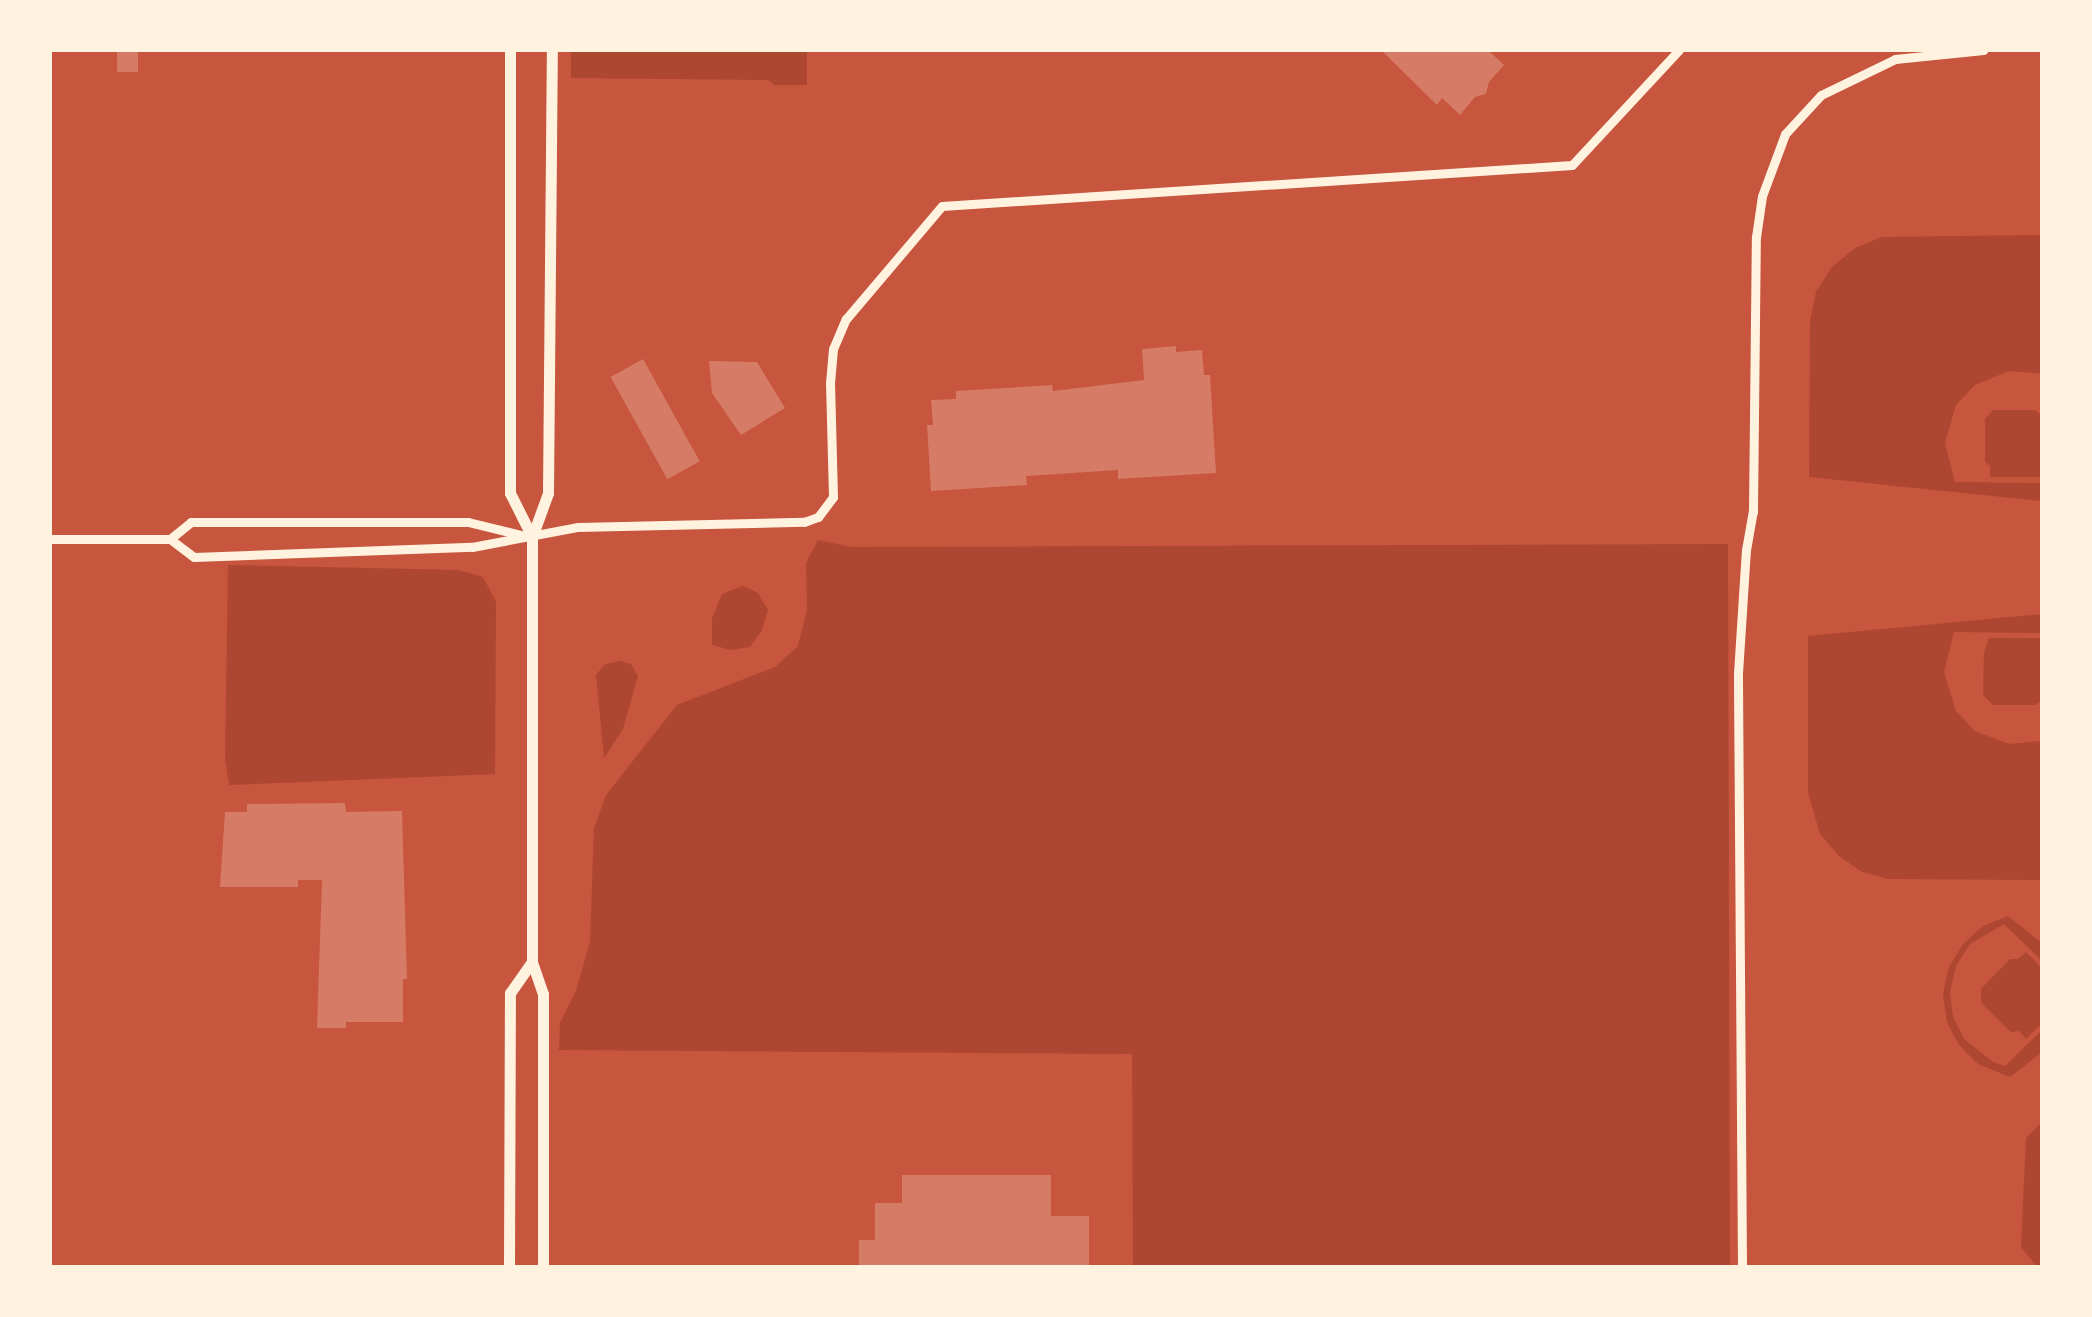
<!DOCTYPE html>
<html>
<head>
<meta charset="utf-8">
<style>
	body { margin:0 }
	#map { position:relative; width:2092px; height:1317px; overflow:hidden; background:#c8553d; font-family:"DM Sans",sans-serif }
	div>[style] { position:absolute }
	.green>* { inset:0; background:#ae4732 }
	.building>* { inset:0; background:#d67c66; transform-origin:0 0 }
	.minor>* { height:9px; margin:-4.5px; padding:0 4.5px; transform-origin:4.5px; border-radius:4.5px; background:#fff3e0 }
	.secondary>* { height:11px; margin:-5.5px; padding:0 5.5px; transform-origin:5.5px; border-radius:5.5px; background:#fff3e0 }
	span { translate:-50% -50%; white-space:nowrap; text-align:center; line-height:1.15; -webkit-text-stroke:10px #fff3e0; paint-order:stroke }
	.frame { position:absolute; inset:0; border:52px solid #fff3e0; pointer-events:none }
</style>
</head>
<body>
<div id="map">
	<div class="green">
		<i style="clip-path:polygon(571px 50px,807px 50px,807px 85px,774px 85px,768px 80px,571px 78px)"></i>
		<i style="clip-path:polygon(2042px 235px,2042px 374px,2009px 371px,1975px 385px,1956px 405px,1945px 443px,1955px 482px,2042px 483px,2042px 501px,1809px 477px,1810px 321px,1816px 292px,1832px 267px,1855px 248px,1882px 237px)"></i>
		<i style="clip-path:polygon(1993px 410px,2035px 410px,2042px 416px,2042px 477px,1990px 477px,1990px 466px,1985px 462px,1985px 419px)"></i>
		<i style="clip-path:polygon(818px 540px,851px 547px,1728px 544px,1730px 1267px,1133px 1267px,1132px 1054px,559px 1050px,560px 1023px,576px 991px,590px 941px,594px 828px,606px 795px,677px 705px,775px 667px,798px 646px,807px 610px,806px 563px)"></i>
		<i style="clip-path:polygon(228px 565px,459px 570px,483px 577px,496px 602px,495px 774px,229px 785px,225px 759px)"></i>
		<i style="clip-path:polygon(743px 586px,758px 593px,768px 610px,762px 630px,750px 647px,731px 650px,712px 645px,712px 618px,722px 594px)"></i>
		<i style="clip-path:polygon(2042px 614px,2042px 633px,1954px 632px,1944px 672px,1956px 711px,1975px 731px,2009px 744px,2042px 741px,2042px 880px,1889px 879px,1862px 872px,1839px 856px,1820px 834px,1808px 793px,1808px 636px)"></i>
		<i style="clip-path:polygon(1989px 638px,2041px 638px,2042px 700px,2035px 705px,1993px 705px,1983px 695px,1984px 653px)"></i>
		<i style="clip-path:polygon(620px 661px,631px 664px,638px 676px,623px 729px,604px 758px,596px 675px,605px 664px)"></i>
		<i style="clip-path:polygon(2008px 916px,2042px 943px,2042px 961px,2004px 924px,1970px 944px,1956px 966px,1950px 992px,1953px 1017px,1964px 1039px,1993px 1062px,2005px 1066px,2042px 1030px,2042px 1052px,2010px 1077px,1978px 1064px,1959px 1045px,1947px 1022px,1943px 995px,1948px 969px,1962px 945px,1983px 926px)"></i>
		<i style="clip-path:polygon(2026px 952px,2042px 968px,2042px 1023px,2026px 1039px,2019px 1031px,2011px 1032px,1981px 1003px,1981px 989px,2010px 959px,2018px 959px)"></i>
		<i style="clip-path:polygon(2042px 1122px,2042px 1267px,2037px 1267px,2021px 1247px,2026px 1138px)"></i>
	</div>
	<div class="building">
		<i style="left:117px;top:50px;width:21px;height:22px"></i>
		<i style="clip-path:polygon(1381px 50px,1488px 50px,1504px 65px,1489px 82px,1486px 94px,1475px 97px,1460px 115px,1442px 98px,1437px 105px)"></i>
		<i style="clip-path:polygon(1176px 346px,1176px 352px,1202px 350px,1204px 375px,1210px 375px,1216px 473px,1118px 479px,1118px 470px,1026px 476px,1027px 485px,931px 491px,927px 425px,933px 425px,931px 400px,956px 399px,956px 391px,1052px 385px,1053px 391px,1144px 380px,1142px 349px)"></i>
		<i style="left:643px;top:359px;width:117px;height:37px;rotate:61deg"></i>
		<i style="clip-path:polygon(709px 361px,757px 362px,785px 408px,741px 435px,712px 393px)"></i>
		<i style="clip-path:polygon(345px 803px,346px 812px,402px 811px,407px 979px,403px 979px,403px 1022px,346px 1022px,346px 1028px,317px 1028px,322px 880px,298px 880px,298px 887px,220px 887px,225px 812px,247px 812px,247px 804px)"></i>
		<i style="clip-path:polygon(902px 1175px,1051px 1175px,1051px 1216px,1089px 1216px,1089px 1267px,859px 1267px,859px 1240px,875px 1240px,875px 1203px,902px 1203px)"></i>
	</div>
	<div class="minor">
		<i style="left:50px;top:539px;width:120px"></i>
		<i style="left:170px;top:539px;width:30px;rotate:37deg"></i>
		<i style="left:194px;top:557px;width:278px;rotate:-2.1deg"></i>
		<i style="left:472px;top:547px;width:108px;rotate:-10.7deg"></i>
		<i style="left:578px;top:527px;width:226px;rotate:-1.3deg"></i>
		<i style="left:804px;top:522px;width:15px;rotate:-20deg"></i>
		<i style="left:818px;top:517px;width:25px;rotate:-53deg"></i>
		<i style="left:833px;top:497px;width:114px;rotate:-91.5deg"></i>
		<i style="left:830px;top:383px;width:34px;rotate:-85deg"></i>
		<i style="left:833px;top:349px;width:33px;rotate:-67deg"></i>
		<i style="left:846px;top:319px;width:148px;rotate:-49.7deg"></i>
		<i style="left:942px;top:206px;width:631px;rotate:-3.72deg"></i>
		<i style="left:1572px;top:165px;width:157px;rotate:-47.1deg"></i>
		<i style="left:170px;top:539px;width:27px;rotate:-39deg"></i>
		<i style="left:191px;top:522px;width:277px"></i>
		<i style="left:468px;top:522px;width:59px;rotate:13.8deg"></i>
		<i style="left:1742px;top:1267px;width:594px;rotate:-90.39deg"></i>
		<i style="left:1738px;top:673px;width:123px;rotate:-86.3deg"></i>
		<i style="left:1746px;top:550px;width:39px;rotate:-80deg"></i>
		<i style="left:1753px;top:512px;width:275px;rotate:-89.4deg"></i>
		<i style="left:1756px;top:237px;width:41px;rotate:-81.7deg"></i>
		<i style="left:1762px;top:196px;width:66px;rotate:-69.6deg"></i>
		<i style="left:1785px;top:134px;width:53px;rotate:-47.3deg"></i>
		<i style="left:1821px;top:95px;width:82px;rotate:-25.9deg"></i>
		<i style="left:1895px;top:59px;width:89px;rotate:-5.8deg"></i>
	</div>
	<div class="secondary">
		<i style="left:510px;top:50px;width:443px;rotate:90deg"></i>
		<i style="left:510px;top:493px;width:49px;rotate:63.4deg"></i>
		<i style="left:509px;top:1267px;width:274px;rotate:-89.8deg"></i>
		<i style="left:510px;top:993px;width:38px;rotate:-55deg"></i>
		<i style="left:543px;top:1267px;width:273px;rotate:-90deg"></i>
		<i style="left:543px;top:994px;width:34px;rotate:-109deg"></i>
		<i style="left:532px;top:962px;width:425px;rotate:-90deg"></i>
		<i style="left:532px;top:537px;width:47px;rotate:-70deg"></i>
		<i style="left:548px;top:493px;width:443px;rotate:-89.5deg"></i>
	</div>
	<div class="frame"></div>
</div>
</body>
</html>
